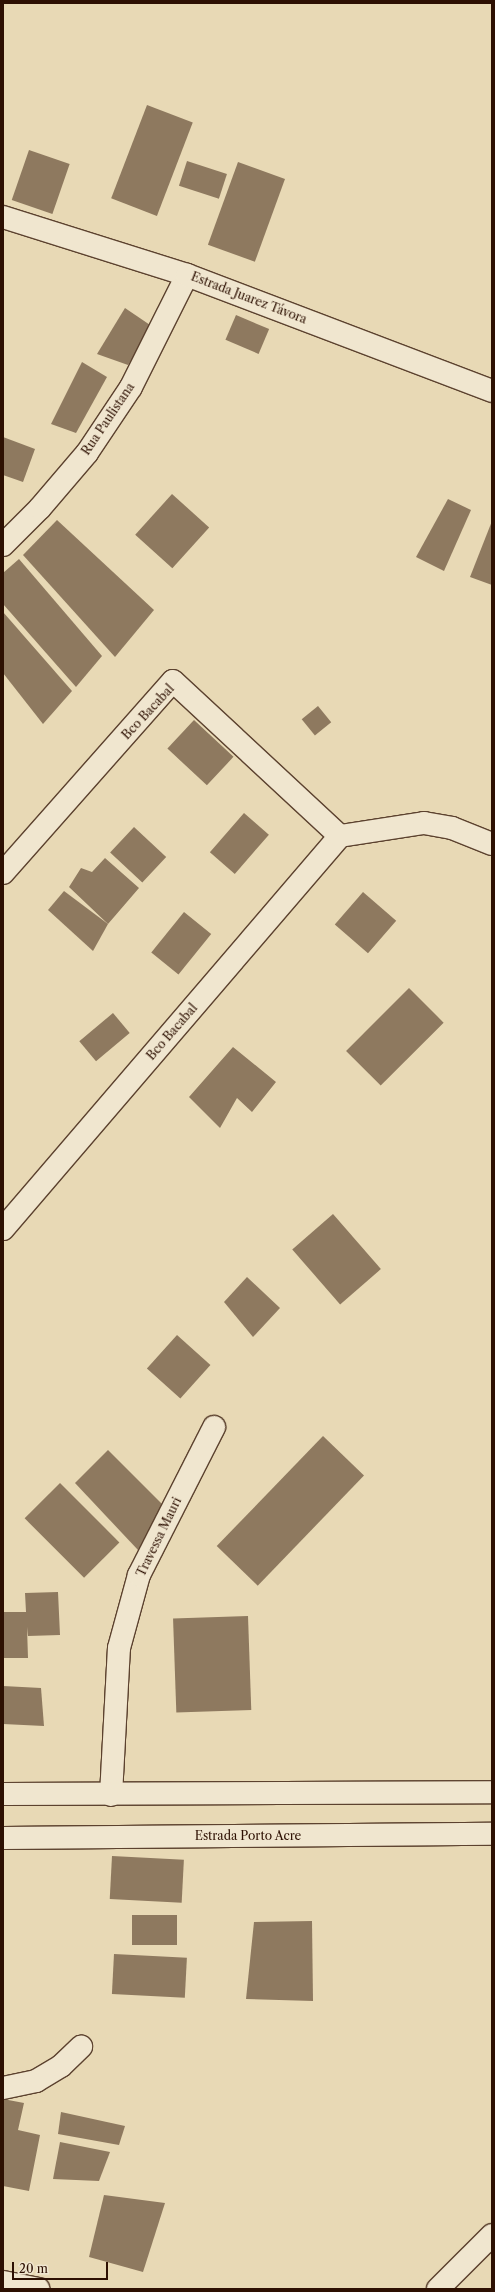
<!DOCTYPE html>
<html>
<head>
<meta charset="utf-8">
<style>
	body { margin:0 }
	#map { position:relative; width:495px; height:2292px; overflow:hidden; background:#e8d9b5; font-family:"Libre Caslon Text",serif }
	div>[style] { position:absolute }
	.building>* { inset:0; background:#8e795f; transform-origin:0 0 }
	.roads { filter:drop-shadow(1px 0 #5c422f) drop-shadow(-1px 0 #5c422f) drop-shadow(0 1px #5c422f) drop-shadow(0 -1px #5c422f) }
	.minor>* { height:22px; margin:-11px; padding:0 11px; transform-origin:11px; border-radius:11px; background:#f0e6cf }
	.tertiary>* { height:22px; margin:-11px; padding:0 11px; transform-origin:11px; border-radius:11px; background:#f0e6cf }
	.secondary>* { height:22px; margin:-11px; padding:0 11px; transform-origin:11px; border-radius:11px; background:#f0e6cf }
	span { translate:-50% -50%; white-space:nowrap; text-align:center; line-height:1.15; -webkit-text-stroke:4px #f0e6cf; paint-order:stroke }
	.street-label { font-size:12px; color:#2d1002 }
	.frame { position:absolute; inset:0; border:4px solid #2d1002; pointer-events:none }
	.scale { position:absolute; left:12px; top:2262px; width:96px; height:18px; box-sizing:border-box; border:2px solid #2d1002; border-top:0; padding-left:5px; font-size:12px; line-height:14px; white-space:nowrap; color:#2d1002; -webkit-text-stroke:3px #f0e6cf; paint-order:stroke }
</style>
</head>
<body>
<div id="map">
	<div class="building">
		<i style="left:147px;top:105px;width:49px;height:100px;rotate:21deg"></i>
		<i style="left:29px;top:150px;width:43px;height:53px;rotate:19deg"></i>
		<i style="left:187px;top:161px;width:42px;height:26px;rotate:18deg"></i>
		<i style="left:238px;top:162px;width:50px;height:88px;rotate:20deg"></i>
		<i style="clip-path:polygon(125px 308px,153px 327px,128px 365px,97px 354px)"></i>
		<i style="left:236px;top:315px;width:36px;height:27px;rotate:23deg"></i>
		<i style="clip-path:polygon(82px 362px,107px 377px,76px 433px,51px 424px)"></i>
		<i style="clip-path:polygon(3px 437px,35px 449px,23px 482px,3px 475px)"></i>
		<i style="left:172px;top:494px;width:50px;height:55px;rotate:42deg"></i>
		<i style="clip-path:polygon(448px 499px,471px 510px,444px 571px,416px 557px)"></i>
		<i style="clip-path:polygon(57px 520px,154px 610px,115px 657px,23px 555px)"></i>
		<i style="clip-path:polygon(492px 521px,492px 585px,470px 577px)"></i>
		<i style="clip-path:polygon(19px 559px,102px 656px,76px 687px,3px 604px,3px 573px)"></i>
		<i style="clip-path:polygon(3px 612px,72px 691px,43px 724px,3px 673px)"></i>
		<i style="left:318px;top:706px;width:21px;height:21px;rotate:51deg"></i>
		<i style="left:194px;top:720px;width:54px;height:39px;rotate:43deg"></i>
		<i style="left:244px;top:813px;width:33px;height:52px;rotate:41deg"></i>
		<i style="left:134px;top:827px;width:44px;height:35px;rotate:43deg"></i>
		<i style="clip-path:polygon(105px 858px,139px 888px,108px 924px,69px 887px,81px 868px,92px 872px)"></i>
		<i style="clip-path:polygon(64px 891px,108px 924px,93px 951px,48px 910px)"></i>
		<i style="left:363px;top:892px;width:44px;height:43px;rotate:41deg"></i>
		<i style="left:184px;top:912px;width:35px;height:52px;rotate:39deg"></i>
		<i style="left:409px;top:988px;width:49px;height:89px;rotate:45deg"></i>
		<i style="left:113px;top:1013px;width:26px;height:44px;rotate:50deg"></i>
		<i style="clip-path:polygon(233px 1047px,276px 1082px,252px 1112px,237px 1098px,220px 1128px,189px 1097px)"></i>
		<i style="left:333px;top:1214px;width:73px;height:54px;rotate:49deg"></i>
		<i style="clip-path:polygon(247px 1277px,280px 1308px,253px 1337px,224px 1302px)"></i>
		<i style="left:177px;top:1335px;width:45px;height:45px;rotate:42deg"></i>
		<i style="left:323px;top:1436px;width:57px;height:153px;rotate:44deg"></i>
		<i style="clip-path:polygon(108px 1450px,164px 1506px,138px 1550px,75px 1483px)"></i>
		<i style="left:60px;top:1483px;width:84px;height:50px;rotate:45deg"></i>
		<i style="clip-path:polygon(58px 1592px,60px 1635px,28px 1636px,27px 1627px,28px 1658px,3px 1658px,4px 1612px,26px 1612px,25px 1593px)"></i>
		<i style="left:248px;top:1616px;width:94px;height:75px;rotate:88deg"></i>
		<i style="clip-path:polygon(3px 1686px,41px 1688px,44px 1726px,3px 1724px)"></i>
		<i style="left:112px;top:1856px;width:72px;height:43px;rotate:3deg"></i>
		<i style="left:177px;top:1915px;width:30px;height:45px;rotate:90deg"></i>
		<i style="clip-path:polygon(312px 1921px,313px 2001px,246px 1999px,254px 1922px)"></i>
		<i style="left:114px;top:1954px;width:73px;height:40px;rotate:3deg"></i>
		<i style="clip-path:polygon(3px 2099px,24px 2103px,18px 2130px,40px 2135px,29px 2191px,3px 2186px)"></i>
		<i style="clip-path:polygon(61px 2112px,125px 2126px,119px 2145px,58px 2134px)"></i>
		<i style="clip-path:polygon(60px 2142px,110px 2152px,99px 2181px,53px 2179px)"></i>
		<i style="clip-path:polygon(104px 2195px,165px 2203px,143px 2272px,89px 2257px)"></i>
	</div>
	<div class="roads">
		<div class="minor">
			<i style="left:3px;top:545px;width:52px;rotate:-45deg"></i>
			<i style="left:40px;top:508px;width:72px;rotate:-49.5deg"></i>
			<i style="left:87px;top:453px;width:79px;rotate:-56.3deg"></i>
			<i style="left:131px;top:387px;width:125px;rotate:-63.4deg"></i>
			<i style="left:3px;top:873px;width:256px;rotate:-48.5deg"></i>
			<i style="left:173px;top:681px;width:228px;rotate:42.9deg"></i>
			<i style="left:3px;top:1229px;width:518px;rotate:-49.39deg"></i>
			<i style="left:340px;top:836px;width:85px;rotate:-8.8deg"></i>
			<i style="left:424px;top:823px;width:28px;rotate:10deg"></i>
			<i style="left:452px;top:828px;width:43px;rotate:21.8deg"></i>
			<i style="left:111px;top:1795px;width:147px;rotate:-86.9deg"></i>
			<i style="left:119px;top:1648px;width:76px;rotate:-74.7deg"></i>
			<i style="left:139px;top:1575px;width:166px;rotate:-63.1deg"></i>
			<i style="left:3px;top:2088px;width:34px;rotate:-12deg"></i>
			<i style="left:36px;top:2081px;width:29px;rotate:-31deg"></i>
			<i style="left:61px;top:2066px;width:28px;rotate:-44deg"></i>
			<i style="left:3px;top:2282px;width:36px;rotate:11deg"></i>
			<i style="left:438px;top:2289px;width:76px;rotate:-45deg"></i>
		</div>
		<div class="tertiary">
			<i style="left:3px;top:217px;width:193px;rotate:17.5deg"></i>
			<i style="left:187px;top:275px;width:326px;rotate:20.8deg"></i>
		</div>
		<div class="secondary">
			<i style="left:3px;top:1794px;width:489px;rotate:-0.2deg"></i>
			<i style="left:3px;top:1838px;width:489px;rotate:-0.5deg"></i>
		</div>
	</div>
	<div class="street-label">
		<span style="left:249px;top:298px;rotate:21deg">Estrada Juarez Távora</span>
		<span style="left:108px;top:419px;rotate:-56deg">Rua Paulistana</span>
		<span style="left:148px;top:712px;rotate:-47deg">Bco Bacabal</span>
		<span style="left:172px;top:1032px;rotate:-49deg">Bco Bacabal</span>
		<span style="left:159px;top:1537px;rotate:-64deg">Travessa Mauri</span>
		<span style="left:248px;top:1836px">Estrada Porto Acre</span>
	</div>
	<div class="frame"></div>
	<div class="scale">20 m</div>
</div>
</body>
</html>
